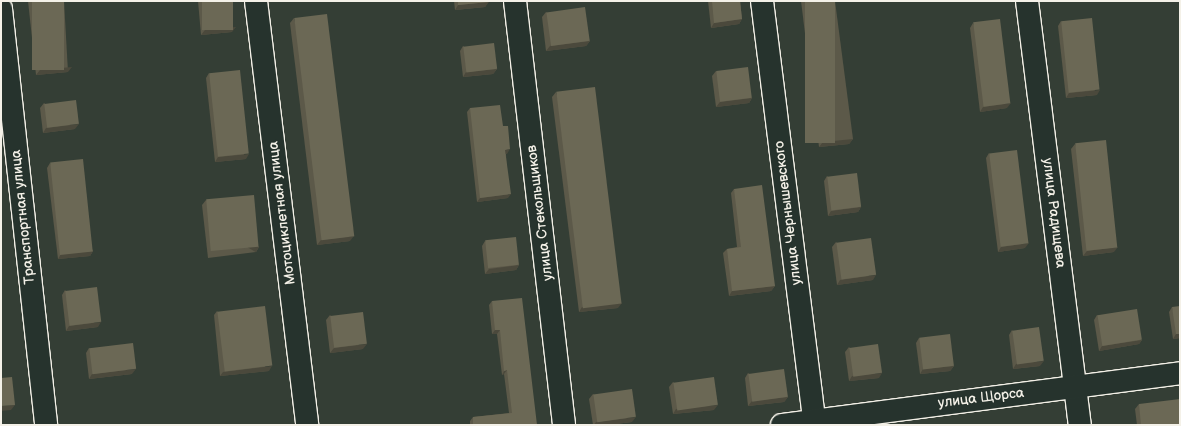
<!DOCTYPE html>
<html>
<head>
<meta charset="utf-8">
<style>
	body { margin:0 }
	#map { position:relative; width:1181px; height:426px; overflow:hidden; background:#343e35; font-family:"Balsamiq Sans",sans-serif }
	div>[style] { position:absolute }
	.roads { filter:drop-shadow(1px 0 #f4f1e8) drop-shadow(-1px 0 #f4f1e8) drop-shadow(0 1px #f4f1e8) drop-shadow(0 -1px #f4f1e8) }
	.minor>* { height:22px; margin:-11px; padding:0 11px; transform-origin:11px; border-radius:11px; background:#26332d }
	.wall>* { inset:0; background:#5c5949 }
	.shaded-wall>* { inset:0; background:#4b493c; transform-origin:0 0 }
	.building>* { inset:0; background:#6b6855; transform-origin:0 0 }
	span { translate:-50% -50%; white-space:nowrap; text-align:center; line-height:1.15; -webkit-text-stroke:3px #26332d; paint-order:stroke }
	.street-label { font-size:14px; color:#f4f1e8 }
	.frame { position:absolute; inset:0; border:2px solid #f4f1e8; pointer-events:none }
</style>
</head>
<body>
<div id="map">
	<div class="roads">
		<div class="minor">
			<i style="left:256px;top:1px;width:427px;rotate:83.1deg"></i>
			<i style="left:515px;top:1px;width:427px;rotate:83.4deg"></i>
			<i style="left:762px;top:1px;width:427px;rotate:82.9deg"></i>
			<i style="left:1027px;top:1px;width:427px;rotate:82.9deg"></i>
			<i style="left:1px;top:9px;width:418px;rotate:83.8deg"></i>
			<i style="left:782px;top:425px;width:401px;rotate:-7.4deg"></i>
		</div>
	</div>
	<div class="wall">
		<i style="clip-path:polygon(28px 1px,64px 1px,68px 72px,36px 75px)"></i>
		<i style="clip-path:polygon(198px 1px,233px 1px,232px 32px,201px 35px)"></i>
		<i style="clip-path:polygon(454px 1px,489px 1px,485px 7px,455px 10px)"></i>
		<i style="clip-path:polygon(708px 1px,740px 1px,742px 19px,739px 24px,711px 28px)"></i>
		<i style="clip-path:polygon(801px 1px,835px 1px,853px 139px,849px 144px,819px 147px)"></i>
		<i style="clip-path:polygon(546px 12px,590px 41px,586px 46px,546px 51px,542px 17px)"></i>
		<i style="clip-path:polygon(294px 18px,350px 241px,317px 245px,290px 23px)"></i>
		<i style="clip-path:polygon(1061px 21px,1097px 95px,1066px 98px,1058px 26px)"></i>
		<i style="clip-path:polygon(973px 23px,1007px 108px,980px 112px,970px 28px)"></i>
		<i style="clip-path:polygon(463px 46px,497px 69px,493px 74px,463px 77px,460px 51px)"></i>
		<i style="clip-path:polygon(716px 71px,752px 98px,749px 103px,716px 107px,712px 76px)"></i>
		<i style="clip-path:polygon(209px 73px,246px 159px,215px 162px,206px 78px)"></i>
		<i style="clip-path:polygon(556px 92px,618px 308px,579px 312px,552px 97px)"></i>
		<i style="clip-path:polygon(44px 103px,75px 129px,43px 133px,40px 108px)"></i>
		<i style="clip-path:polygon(470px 108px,503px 126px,507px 154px,506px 154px,508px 198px,477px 202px,467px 112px)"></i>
		<i style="clip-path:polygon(1075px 144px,1114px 252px,1083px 256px,1071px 149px)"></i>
		<i style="clip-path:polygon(989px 153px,1025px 248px,998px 252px,986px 158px)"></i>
		<i style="clip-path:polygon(50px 163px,93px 251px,90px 256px,58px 259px,47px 168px)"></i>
		<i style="clip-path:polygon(827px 176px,861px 207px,858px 212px,828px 216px,824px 181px)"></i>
		<i style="clip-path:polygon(734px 189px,775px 286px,771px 291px,729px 296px,723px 253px,727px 249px,737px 247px,731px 193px)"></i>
		<i style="clip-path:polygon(206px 200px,259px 247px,256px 252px,208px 258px,202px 205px)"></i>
		<i style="clip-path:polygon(485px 241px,519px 265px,516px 270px,485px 274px,482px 246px)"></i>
		<i style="clip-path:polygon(836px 242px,873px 280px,837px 285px,832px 247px)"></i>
		<i style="clip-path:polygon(65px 290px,98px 327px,66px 331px,62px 295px)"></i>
		<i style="clip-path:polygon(492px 301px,537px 425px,470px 425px,470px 421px,473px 417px,509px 413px,504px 374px,502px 375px,497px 334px,492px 334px,489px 305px)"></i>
		<i style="clip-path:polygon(1172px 307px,1180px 338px,1173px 339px,1169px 312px)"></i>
		<i style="clip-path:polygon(217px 311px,269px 371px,220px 376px,214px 315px)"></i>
		<i style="clip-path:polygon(330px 315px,363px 349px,330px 353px,326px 320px)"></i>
		<i style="clip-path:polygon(1097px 315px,1142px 340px,1139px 344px,1099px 351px,1094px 320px)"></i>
		<i style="clip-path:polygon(1012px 330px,1040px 366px,1013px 369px,1009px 335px)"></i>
		<i style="clip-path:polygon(919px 338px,954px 366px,950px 371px,920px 374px,916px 343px)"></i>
		<i style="clip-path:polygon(849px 347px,879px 378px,849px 381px,845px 352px)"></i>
		<i style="clip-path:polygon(89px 348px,132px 374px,89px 379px,86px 353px)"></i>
		<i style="clip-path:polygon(748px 373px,788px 397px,784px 402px,748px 406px,745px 378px)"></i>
		<i style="clip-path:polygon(673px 382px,714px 410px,673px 414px,669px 387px)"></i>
		<i style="clip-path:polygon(593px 394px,632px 422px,607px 425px,593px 425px,589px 399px)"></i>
		<i style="clip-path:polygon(1139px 404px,1180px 425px,1137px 425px,1135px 409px)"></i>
	</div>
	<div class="shaded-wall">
		<i style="clip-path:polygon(489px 2px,485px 7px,455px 10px,458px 5px)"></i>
		<i style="clip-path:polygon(742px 19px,739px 24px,711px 28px,714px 23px)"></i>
		<i style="clip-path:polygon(236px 27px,232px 32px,201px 35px,205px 30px)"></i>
		<i style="clip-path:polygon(590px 41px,586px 46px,546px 51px,550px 46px)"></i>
		<i style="clip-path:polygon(72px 67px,68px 72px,36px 75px,40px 70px)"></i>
		<i style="clip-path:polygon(497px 69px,493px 74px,463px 77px,466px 72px)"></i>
		<i style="clip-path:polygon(1100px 90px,1097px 95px,1066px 98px,1069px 93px)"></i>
		<i style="clip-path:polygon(752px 98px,749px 103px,716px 107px,720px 102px)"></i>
		<i style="clip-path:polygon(1011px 103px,1007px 108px,980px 112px,983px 107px)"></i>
		<i style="clip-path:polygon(79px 124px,75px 129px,43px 133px,46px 128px)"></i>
		<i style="clip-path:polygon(853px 139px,849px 144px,819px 147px,823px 142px)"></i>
		<i style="clip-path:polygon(510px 149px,507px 154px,502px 154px,505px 150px)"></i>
		<i style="clip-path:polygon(249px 154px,246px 159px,215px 162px,218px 157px)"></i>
		<i style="clip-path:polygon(511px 194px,508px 198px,477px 202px,480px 198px)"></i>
		<i style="clip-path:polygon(861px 207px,858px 212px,828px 216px,831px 211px)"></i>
		<i style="clip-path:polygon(354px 236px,350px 241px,317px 245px,321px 240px)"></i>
		<i style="clip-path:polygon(1029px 243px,1025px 248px,998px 252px,1001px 247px)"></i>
		<i style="left:259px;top:247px;width:6px;height:48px;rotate:121deg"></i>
		<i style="clip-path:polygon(1118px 247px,1114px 252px,1083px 256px,1087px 251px)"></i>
		<i style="clip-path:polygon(93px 251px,90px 256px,58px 259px,61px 254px)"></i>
		<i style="clip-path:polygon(519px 265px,516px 270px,485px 274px,489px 269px)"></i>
		<i style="clip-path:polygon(876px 275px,873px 280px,837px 285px,840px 280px)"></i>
		<i style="clip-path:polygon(775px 286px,771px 291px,729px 296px,732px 291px)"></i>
		<i style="clip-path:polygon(622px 303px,618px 308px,579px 312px,582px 307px)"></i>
		<i style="clip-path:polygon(101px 322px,98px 327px,66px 331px,69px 326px)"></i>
		<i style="clip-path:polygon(495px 330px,500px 330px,497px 334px,492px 334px)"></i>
		<i style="clip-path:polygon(1176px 334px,1180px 334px,1180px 338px,1173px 339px)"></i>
		<i style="clip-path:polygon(1142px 340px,1139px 344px,1099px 351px,1102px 346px)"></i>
		<i style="clip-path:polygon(367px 344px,363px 349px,330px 353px,334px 348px)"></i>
		<i style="clip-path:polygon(1044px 361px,1040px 366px,1013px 369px,1016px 364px)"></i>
		<i style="clip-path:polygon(272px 366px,269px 371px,220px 376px,223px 372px)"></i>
		<i style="clip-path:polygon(954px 366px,950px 371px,920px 374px,923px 369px)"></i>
		<i style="clip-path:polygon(136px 369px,132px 374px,89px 379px,92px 374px)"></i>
		<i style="clip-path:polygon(507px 370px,504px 374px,502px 375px,504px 371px)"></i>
		<i style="clip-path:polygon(882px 373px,879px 378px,849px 381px,852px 376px)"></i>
		<i style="clip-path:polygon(788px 397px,784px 402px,748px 406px,752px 401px)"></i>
		<i style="clip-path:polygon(15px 405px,11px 410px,1px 411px,1px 406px)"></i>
		<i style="clip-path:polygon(718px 405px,714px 410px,673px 414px,676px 409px)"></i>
		<i style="clip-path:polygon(636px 417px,632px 422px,607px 425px,594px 425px,596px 422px)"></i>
	</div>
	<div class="building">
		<i style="left:32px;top:1px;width:32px;height:69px"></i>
		<i style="left:202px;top:1px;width:31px;height:29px"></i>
		<i style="clip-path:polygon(458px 1px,489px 1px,489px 2px,458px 5px)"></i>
		<i style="clip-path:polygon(712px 1px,740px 1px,742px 19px,714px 23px)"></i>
		<i style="left:805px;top:1px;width:30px;height:142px"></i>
		<i style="left:585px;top:7px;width:34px;height:39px;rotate:82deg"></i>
		<i style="left:327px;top:14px;width:224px;height:33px;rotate:83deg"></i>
		<i style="left:1092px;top:18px;width:72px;height:31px;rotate:84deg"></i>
		<i style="left:1000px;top:19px;width:85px;height:27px;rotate:83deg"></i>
		<i style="left:494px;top:43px;width:26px;height:31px;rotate:83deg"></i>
		<i style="left:748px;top:67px;width:31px;height:32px;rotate:83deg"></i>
		<i style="left:240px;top:70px;width:84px;height:31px;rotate:84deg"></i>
		<i style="left:595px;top:87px;width:218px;height:39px;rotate:83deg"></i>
		<i style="left:76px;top:100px;width:24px;height:32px;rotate:83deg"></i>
		<i style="clip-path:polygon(500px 105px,503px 126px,508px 126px,510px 149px,505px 150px,511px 194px,480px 198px,470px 108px)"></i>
		<i style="left:1106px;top:140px;width:108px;height:31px;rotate:84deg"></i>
		<i style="left:1017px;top:150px;width:94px;height:28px;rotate:83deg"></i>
		<i style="left:83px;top:159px;width:93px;height:33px;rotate:84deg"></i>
		<i style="left:857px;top:173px;width:34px;height:30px;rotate:83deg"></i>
		<i style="clip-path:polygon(762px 185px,775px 286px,732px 291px,727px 249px,741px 247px,734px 189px)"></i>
		<i style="left:254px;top:195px;width:52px;height:48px;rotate:85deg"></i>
		<i style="left:516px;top:237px;width:28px;height:31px;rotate:84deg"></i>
		<i style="left:871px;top:238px;width:37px;height:35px;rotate:82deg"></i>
		<i style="left:97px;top:287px;width:35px;height:32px;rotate:83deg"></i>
		<i style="clip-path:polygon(522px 298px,537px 425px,473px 425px,473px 417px,512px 413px,507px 370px,504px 371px,500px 330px,495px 330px,492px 301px)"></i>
		<i style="left:265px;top:306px;width:60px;height:48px;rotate:83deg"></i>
		<i style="clip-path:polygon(1180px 306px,1180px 334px,1176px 334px,1172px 307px)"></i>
		<i style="left:1137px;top:309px;width:31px;height:40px;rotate:81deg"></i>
		<i style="left:363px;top:312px;width:32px;height:33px;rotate:83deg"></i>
		<i style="left:1039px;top:327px;width:34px;height:27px;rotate:82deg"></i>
		<i style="left:950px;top:334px;width:32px;height:31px;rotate:83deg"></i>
		<i style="left:133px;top:343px;width:26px;height:44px;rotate:83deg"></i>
		<i style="left:878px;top:344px;width:29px;height:29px;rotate:82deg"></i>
		<i style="left:784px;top:369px;width:28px;height:36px;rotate:82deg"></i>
		<i style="clip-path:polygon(12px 377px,15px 405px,1px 406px,1px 378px)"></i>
		<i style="left:714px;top:377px;width:28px;height:41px;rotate:82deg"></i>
		<i style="left:632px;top:389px;width:28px;height:39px;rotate:82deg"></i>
		<i style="clip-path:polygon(1180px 399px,1180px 425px,1141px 425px,1139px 404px)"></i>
	</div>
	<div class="street-label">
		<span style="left:282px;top:213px;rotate:-97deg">Мотоциклетная улица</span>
		<span style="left:540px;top:213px;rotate:-97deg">улица Стекольщиков</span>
		<span style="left:788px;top:213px;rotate:-97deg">улица Чернышевского</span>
		<span style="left:1054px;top:213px;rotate:83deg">улица Радищева</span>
		<span style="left:23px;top:217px;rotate:-96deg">Транспортная улица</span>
		<span style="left:981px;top:398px;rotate:-7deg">улица Щорса</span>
	</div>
	<div class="frame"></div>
</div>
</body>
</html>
